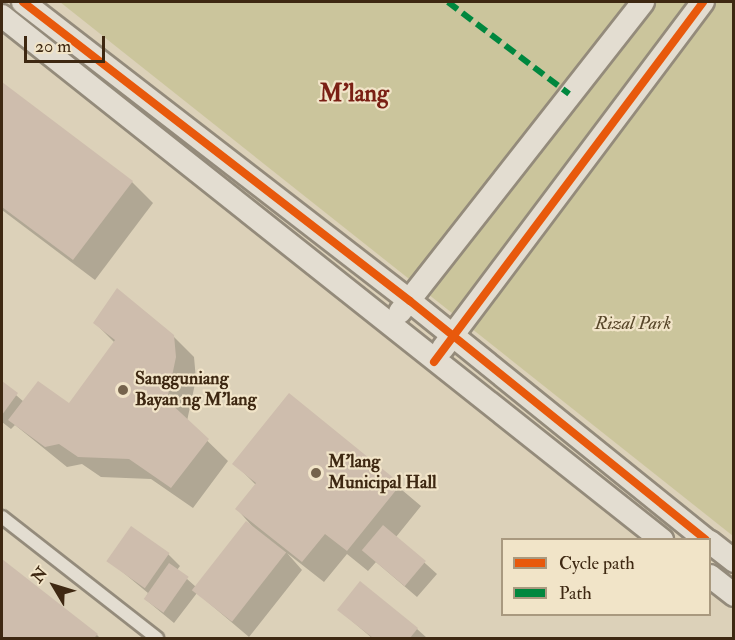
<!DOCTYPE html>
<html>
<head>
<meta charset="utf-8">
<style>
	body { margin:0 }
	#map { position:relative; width:735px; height:640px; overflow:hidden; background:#dcd1b9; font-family:"IM FELL Double Pica",serif }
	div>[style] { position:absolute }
	.green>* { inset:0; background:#cbc59c }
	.shadow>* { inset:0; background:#0003 }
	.building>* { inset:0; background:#cebdad; transform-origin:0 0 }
	.roads { filter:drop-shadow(2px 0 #948b7b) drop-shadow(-2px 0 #948b7b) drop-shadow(0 2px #948b7b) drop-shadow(0 -2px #948b7b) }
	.lane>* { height:12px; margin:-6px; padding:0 6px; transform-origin:6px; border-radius:6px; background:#e3ddd1 }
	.street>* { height:22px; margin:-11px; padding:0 11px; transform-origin:11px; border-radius:11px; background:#e3ddd1 }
	.quiet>* { height:6px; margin-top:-3px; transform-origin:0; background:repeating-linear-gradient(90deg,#00873e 0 12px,transparent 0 18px) }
	.cycleway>* { height:8px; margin:-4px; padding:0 4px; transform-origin:4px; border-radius:4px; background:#e8590c }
	.dots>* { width:16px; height:16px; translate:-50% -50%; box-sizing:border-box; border:3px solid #f1e4c8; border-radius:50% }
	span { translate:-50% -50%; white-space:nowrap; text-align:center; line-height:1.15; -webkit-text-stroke:4.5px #f1e4c8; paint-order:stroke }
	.park-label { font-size:18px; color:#574629; font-style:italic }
	.poi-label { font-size:18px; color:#3e2812; font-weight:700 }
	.left { translate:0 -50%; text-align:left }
	.district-label { font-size:24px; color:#7a1f14; font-weight:700 }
	.frame { position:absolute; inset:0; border:3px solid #3e2812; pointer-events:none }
	.legend { position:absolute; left:501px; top:538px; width:210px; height:78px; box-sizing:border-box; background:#f1e4c8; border:2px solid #a9997f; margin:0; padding:8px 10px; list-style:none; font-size:18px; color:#3e2812 }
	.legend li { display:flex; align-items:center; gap:12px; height:30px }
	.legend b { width:30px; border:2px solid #a9997f }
	.north { position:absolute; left:24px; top:556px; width:60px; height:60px; -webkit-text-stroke:4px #f1e4c8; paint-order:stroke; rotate:308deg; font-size:16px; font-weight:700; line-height:24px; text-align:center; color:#3e2812 }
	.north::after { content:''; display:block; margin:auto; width:21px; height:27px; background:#3e2812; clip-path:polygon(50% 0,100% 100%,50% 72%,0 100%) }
	.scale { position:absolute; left:24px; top:36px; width:81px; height:27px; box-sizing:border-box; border:3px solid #3e2812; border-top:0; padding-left:8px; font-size:18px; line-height:21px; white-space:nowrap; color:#3e2812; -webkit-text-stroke:4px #f1e4c8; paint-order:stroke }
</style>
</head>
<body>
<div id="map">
	<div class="green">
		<i style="clip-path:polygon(60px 2px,733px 2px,733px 536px)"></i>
	</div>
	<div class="shadow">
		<i style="clip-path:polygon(2px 83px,132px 182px,153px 203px,95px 280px,2px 210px)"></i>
		<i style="clip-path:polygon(95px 323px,173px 336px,194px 357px,196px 379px,187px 421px,228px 461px,193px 508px,151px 479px,101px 477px,82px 464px,67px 467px,15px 425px,11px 429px,2px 422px,2px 383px,24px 402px,69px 405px,115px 343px)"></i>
		<i style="clip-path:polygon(289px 395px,421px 506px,396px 537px,437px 574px,417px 597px,376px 562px,368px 571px,347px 554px,324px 582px,287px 553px,302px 570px,249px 637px,197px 593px,174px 623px,145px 599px,148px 593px,108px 560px,132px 528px,168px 554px,180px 566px,177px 570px,196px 587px,258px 533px,237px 509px,256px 485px,234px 463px)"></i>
		<i style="clip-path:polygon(2px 561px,97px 635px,100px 638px,2px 638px)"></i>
		<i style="clip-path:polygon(339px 610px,417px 629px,427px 638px,372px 638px)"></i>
	</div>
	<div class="building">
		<i style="clip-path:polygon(2px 82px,133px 181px,73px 260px,2px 207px)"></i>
		<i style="clip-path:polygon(117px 288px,174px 335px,176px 357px,167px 400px,209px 439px,171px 488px,129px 459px,78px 457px,59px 444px,45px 447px,8px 420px,38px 381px,69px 403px,115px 340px,93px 323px)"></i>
		<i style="clip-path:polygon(2px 381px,18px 393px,2px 415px)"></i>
		<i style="clip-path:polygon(289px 393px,401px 484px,347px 551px,325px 534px,302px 562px,235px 509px,256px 483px,232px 464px)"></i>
		<i style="left:246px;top:521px;width:51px;height:88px;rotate:38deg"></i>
		<i style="left:383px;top:525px;width:56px;height:33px;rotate:40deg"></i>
		<i style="left:131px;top:526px;width:47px;height:43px;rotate:35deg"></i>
		<i style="clip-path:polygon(2px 559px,98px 634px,94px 638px,2px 638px)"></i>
		<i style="left:169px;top:563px;width:24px;height:44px;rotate:35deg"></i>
		<i style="clip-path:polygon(360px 581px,418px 628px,410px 638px,373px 638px,337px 610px)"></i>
	</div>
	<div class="roads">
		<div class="lane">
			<i style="left:2px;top:517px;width:197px;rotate:38deg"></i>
		</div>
		<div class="street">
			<i style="left:23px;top:2px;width:489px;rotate:37.7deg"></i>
			<i style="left:410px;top:301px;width:380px;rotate:38.9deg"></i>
			<i style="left:2px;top:16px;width:843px;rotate:38.45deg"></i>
			<i style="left:400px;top:312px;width:394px;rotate:-51.9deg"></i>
			<i style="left:443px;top:348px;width:433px;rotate:-53.1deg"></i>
			<i style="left:710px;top:542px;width:31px;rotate:38deg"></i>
			<i style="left:710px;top:576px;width:31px;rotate:38deg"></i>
		</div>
	</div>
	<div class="quiet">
		<i style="left:448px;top:2px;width:152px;rotate:37.2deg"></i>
	</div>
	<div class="cycleway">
		<i style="left:23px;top:2px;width:489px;rotate:37.7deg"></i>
		<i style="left:410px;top:301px;width:380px;rotate:38.9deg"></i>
		<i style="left:434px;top:362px;width:449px;rotate:-53.2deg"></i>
	</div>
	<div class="dots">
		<i style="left:123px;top:390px;background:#75634c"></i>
		<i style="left:316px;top:473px;background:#75634c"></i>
	</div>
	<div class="park-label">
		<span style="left:633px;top:324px">Rizal Park</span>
	</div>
	<div class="poi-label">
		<span class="left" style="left:135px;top:390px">Sangguniang<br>Bayan ng M'lang</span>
		<span class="left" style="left:328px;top:473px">M'lang<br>Municipal Hall</span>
	</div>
	<div class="district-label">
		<span style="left:354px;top:94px">M'lang</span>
	</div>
	<div class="frame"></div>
	<ul class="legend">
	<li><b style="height:8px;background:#e8590c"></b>Cycle path</li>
	<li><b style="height:8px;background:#00873e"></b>Path</li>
	</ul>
	<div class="north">N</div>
	<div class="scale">20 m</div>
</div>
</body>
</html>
